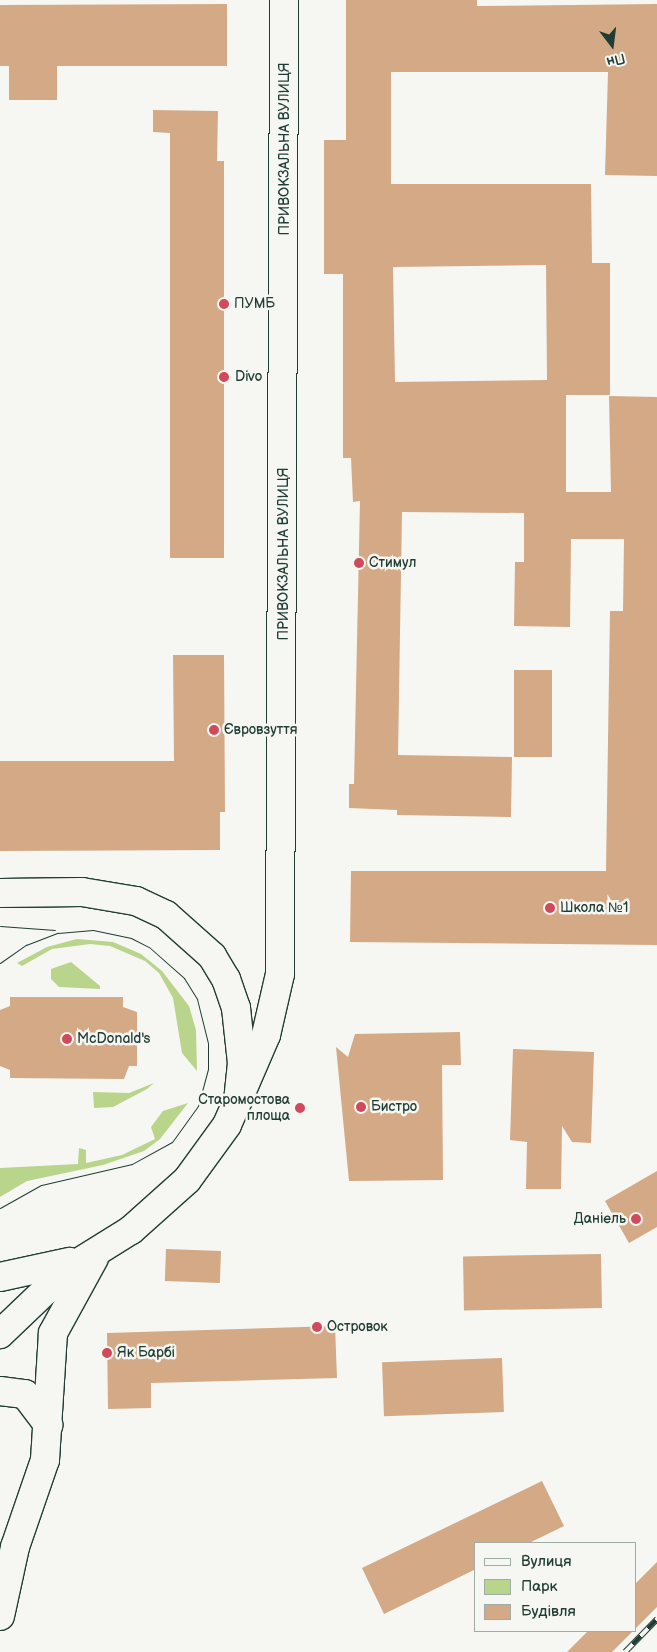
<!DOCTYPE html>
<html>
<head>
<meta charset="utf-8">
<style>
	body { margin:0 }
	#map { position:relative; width:657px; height:1652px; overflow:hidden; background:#f6f6f2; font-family:"Balsamiq Sans",sans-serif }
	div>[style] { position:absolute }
	.green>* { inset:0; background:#b9d48b }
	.building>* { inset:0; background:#d4a986; transform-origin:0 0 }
	.roads { filter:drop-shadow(1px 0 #1f3d34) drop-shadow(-1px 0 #1f3d34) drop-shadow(0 1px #1f3d34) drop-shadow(0 -1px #1f3d34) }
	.secondary>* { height:28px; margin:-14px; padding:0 14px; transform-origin:14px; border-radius:14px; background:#f6f6f2 }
	.tram>* { height:1px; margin:-0.5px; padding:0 0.5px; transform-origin:0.5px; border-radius:0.5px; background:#1f3d34 }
	.rail>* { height:5.5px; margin-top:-2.75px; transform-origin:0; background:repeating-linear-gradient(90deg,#f6f6f2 0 11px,#1f3d34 0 22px); box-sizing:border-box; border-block:1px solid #1f3d34 }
	.dots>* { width:14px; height:14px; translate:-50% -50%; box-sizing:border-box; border:2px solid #f6f6f2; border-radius:50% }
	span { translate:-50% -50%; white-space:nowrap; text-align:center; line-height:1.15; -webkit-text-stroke:5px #f6f6f2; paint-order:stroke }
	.street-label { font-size:14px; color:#1f3d34 }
	.poi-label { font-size:14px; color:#1f3d34 }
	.left { translate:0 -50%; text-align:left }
	.right { translate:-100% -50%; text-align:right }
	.legend { position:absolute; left:474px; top:1542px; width:162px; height:90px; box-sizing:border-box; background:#f6f6f2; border:1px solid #a0aca6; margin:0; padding:6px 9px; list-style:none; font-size:15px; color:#1f3d34 }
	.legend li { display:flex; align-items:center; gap:10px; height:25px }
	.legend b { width:25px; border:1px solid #a0aca6 }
	.north { position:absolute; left:587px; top:20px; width:50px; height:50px; -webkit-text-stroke:4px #f6f6f2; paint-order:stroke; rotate:165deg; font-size:14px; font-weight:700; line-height:20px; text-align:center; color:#1f3d34 }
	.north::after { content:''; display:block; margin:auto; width:18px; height:22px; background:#1f3d34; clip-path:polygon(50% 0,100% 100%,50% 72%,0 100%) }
</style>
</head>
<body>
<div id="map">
	<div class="green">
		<i style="clip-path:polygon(77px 939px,113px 942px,141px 954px,162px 971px,189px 1006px,196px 1030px,197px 1071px,182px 1053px,173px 998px,159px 973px,145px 961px,110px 946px,90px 944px,52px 949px,22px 966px,17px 963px,47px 947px)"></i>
		<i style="clip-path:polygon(71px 962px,100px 986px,100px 989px,59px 987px,51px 979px,51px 969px)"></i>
		<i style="clip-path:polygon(154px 1083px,147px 1089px,113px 1107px,94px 1108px,93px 1092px,129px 1093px)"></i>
		<i style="clip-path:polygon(188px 1103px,160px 1139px,144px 1151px,103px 1165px,27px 1181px,0 1197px,0 1168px,78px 1164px,79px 1148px,86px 1150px,86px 1163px,122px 1155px,155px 1139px,151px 1127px,163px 1111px)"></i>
	</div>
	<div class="building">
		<i style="clip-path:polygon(evenodd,346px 0,477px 0,477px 6px,657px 4px,657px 176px,605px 175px,608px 72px,391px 72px,391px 184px,591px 184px,592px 263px,610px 263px,610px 395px,566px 395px,566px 492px,611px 492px,609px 396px,657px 397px,657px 945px,350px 942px,351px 871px,606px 871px,610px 611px,623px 611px,624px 539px,571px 539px,570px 627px,514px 626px,515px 562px,524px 562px,524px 513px,402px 512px,398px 755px,512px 757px,511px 817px,397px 815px,397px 810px,349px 808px,349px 784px,354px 784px,360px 501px,353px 502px,351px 458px,343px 458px,343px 274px,324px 274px,324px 140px,346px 140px,346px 0,546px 265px,547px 380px,395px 382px,393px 267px,546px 265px)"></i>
		<i style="clip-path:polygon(227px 4px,227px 66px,57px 66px,57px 100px,9px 100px,9px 66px,0 66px,0 5px)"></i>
		<i style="clip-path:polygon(153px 110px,218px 111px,217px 161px,224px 161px,224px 558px,170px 558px,170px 133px,153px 132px)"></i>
		<i style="clip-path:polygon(173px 655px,224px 655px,225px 812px,220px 812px,220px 850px,0 851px,0 761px,174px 761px)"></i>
		<i style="left:514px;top:670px;width:38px;height:87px"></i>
		<i style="clip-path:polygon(10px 997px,123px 997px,123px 1007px,137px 1012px,137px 1066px,129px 1066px,124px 1079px,10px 1078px,10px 1070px,0 1066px,0 1010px,10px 1006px)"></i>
		<i style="clip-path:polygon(460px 1032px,461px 1065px,442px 1065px,443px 1180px,349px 1181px,336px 1047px,348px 1057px,355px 1034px)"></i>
		<i style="clip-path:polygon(513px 1049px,594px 1052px,591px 1143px,572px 1142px,562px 1126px,561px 1189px,526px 1189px,527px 1142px,510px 1140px)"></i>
		<i style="clip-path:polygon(657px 1171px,657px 1227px,629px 1243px,605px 1201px)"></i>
		<i style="left:166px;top:1249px;width:55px;height:32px;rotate:2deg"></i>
		<i style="left:601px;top:1254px;width:54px;height:138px;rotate:89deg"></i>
		<i style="clip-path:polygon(335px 1326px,337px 1378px,151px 1383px,151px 1408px,108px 1409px,107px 1333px)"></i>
		<i style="left:502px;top:1358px;width:54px;height:120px;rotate:88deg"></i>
		<i style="clip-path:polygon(542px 1481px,564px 1526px,529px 1543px,476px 1543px,476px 1569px,384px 1614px,362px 1568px)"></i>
		<i style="clip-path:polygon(657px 1562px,657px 1607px,636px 1628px,636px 1583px)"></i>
		<i style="clip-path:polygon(588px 1631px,633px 1631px,612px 1652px,567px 1652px)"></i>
	</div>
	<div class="roads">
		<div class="secondary">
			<i style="left:0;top:893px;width:82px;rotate:-0.7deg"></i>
			<i style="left:82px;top:892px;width:55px;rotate:9.5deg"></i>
			<i style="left:136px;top:901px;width:33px;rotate:25deg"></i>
			<i style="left:166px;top:915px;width:62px;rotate:41.7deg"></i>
			<i style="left:212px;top:956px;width:27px;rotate:59deg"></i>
			<i style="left:226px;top:979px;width:31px;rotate:71deg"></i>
			<i style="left:236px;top:1008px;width:55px;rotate:83.8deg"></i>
			<i style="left:242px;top:1063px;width:37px;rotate:96deg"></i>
			<i style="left:238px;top:1100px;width:27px;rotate:114deg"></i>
			<i style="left:227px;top:1125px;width:68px;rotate:126deg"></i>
			<i style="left:187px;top:1180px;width:75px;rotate:138.2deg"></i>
			<i style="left:131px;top:1230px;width:75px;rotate:148deg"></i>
			<i style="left:67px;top:1270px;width:93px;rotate:136.3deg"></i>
			<i style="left:238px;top:1100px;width:71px;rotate:-66.7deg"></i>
			<i style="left:266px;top:1035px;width:63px;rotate:-77.1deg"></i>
			<i style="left:280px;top:974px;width:974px;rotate:-89.76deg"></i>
			<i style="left:0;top:1277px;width:71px;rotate:-12.3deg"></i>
			<i style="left:0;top:1391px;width:25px;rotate:7deg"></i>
			<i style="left:25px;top:1394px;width:39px;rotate:53deg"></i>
			<i style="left:0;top:1616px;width:71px;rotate:-77.7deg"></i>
			<i style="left:15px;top:1547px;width:92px;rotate:-71deg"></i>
			<i style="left:45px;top:1460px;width:127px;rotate:-86.4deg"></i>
			<i style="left:53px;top:1333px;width:85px;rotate:-61.3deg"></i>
		</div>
	</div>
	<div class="tram">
		<i style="left:0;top:926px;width:55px;rotate:4.2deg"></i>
		<i style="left:0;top:963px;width:32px;rotate:-35deg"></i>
		<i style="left:26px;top:945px;width:34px;rotate:-21deg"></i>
		<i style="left:58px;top:933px;width:35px;rotate:-5deg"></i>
		<i style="left:93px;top:930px;width:39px;rotate:12deg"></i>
		<i style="left:131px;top:938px;width:20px;rotate:27deg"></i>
		<i style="left:149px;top:947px;width:47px;rotate:41.5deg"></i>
		<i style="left:184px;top:978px;width:25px;rotate:58deg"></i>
		<i style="left:197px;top:999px;width:45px;rotate:76deg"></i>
		<i style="left:208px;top:1043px;width:26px;rotate:90deg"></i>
		<i style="left:208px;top:1069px;width:38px;rotate:105deg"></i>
		<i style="left:198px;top:1106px;width:44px;rotate:125.8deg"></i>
		<i style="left:172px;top:1142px;width:46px;rotate:151.2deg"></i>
		<i style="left:132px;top:1164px;width:93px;rotate:167deg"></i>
		<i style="left:41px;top:1185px;width:47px;rotate:150.7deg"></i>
	</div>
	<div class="rail">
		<i style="left:625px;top:1652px;width:46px;rotate:-45.9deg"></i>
	</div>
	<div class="dots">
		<i style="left:224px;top:304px;background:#d1495b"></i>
		<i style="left:224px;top:377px;background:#d1495b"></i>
		<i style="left:359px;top:563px;background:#d1495b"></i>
		<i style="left:214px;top:730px;background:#d1495b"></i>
		<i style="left:550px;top:908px;background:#d1495b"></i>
		<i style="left:67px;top:1039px;background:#d1495b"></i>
		<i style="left:361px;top:1107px;background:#d1495b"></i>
		<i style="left:300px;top:1108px;background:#d1495b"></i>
		<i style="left:636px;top:1219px;background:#d1495b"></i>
		<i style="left:317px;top:1327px;background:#d1495b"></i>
		<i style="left:107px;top:1353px;background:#d1495b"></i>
	</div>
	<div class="street-label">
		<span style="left:285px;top:149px;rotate:-90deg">ПРИВОКЗАЛЬНА ВУЛИЦЯ</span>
		<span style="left:284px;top:554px;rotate:-90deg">ПРИВОКЗАЛЬНА ВУЛИЦЯ</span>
	</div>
	<div class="poi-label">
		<span class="left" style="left:234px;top:304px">ПУМБ</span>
		<span class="left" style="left:235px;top:377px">Divo</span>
		<span class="left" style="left:369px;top:563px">Стимул</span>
		<span class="left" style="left:224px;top:730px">Євровзуття</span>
		<span class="left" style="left:560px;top:908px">Школа №1</span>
		<span class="left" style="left:77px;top:1039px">McDonald's</span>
		<span class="right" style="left:290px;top:1108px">Старомостова<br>площа</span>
		<span class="left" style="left:371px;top:1107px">Бистро</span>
		<span class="right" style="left:626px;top:1219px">Даніель</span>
		<span class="left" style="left:327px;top:1327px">Островок</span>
		<span class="left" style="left:117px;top:1353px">Як Барбі</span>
	</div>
	<ul class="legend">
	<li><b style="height:6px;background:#f6f6f2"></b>Вулиця</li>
	<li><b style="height:14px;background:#b9d48b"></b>Парк</li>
	<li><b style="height:14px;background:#d4a986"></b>Будівля</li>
	</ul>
	<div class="north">Пн</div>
</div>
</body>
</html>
